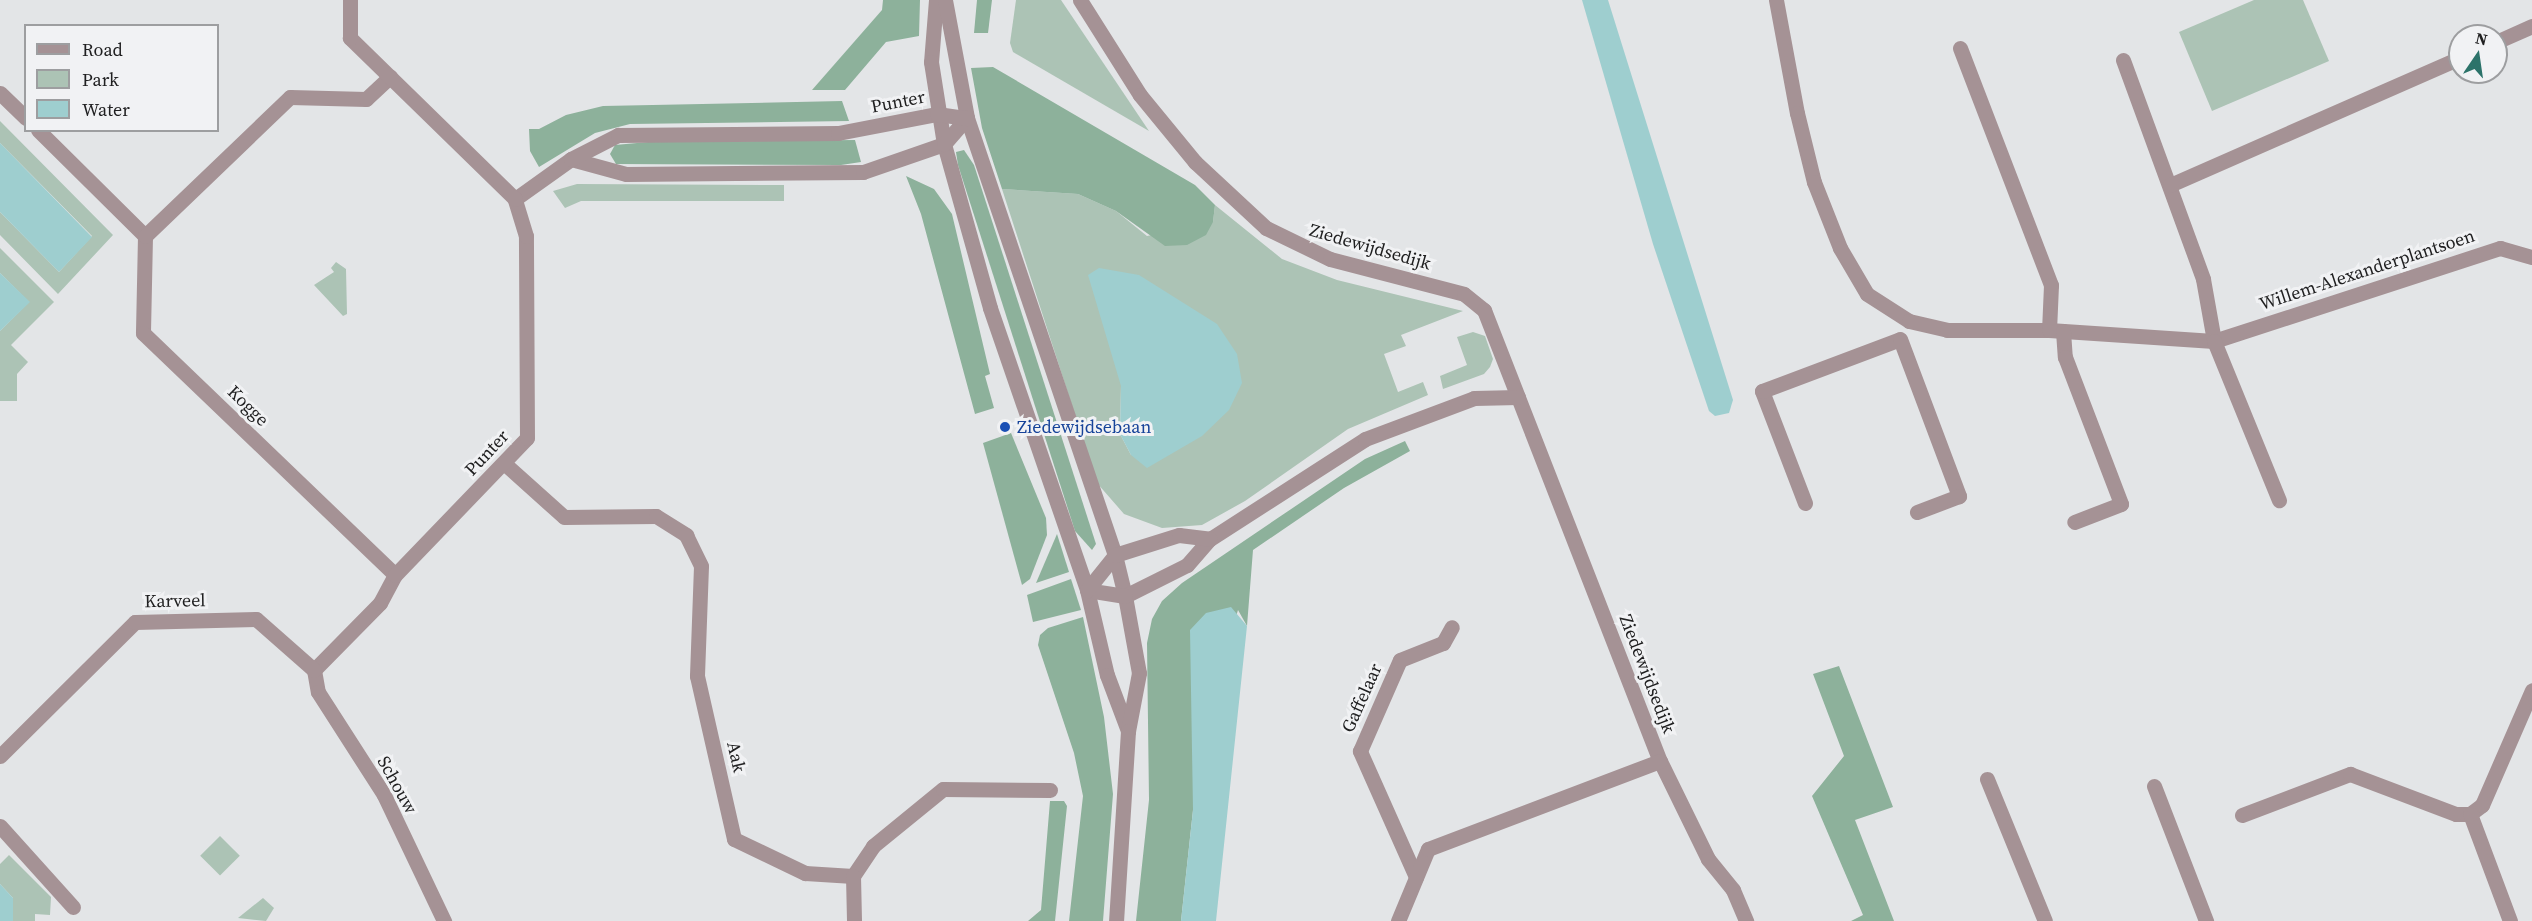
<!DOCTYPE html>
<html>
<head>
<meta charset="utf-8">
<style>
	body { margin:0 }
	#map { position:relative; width:2532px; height:921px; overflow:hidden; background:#e3e5e7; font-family:"Source Serif 4",serif }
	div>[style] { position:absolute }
	.green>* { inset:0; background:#acc3b5; transform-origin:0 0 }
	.forest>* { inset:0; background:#8db19b }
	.water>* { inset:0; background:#9ececf }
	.minor>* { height:15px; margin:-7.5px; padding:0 7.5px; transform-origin:7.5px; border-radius:7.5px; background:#a59295 }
	.dots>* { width:16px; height:16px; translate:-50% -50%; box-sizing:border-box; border:3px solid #f1f2f4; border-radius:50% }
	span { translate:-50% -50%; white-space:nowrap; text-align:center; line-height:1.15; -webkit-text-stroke:6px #f1f2f4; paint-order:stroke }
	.street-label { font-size:18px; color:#202021 }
	.transit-label { font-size:18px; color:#164399 }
	.left { translate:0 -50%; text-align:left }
	.legend { position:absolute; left:24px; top:24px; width:195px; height:108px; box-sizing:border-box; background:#f1f2f4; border:2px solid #9d9ea0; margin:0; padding:8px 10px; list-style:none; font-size:18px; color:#202021 }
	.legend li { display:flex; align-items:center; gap:12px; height:30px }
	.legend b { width:30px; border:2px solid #9d9ea0 }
	.north { position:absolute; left:2448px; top:24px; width:60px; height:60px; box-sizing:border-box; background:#f1f2f4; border:2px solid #9d9ea0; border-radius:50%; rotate:13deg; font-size:16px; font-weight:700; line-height:24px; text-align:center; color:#202021 }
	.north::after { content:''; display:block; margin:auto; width:21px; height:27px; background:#2c736a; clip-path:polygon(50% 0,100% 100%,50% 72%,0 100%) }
</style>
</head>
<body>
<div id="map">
	<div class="green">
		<i style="clip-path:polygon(1016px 0,1061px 0,1149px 131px,1013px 52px,1010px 43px)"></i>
		<i style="clip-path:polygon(2254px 0,2303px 0,2329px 61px,2212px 111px,2179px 32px)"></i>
		<i style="clip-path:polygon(0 121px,113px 235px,58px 294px,0 235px,0 212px,59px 272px,92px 236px,0 143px)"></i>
		<i style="clip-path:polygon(577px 184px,784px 185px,784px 201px,581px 201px,565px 208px,553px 191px)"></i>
		<i style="clip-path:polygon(evenodd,1002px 189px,1078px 194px,1116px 211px,1147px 236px,1213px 222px,1215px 205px,1282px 259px,1337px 280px,1463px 311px,1401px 335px,1406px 346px,1384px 354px,1398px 392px,1423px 382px,1428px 395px,1348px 429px,1245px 501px,1202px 525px,1162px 528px,1124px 514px,1097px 483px,1002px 189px,1121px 386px,1131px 455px,1120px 434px,1121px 386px)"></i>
		<i style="clip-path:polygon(0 248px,54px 302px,11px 345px,28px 362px,17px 374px,17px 401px,0 401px,0 331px,29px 302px,0 273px)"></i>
		<i style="clip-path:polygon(336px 262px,346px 269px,347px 314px,343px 316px,314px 285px,334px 272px,331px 268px)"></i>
		<i style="clip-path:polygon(1473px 332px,1485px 336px,1493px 359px,1490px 367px,1484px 374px,1443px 389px,1440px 376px,1467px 365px,1457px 337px)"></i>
		<i style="left:220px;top:836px;width:28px;height:28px;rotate:45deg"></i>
		<i style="clip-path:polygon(9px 855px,51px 897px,50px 915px,35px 914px,35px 921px,13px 921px,13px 898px,0 884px,0 864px)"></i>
		<i style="clip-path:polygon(263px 898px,274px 908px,266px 921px,238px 918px)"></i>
	</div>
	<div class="forest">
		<i style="clip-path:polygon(883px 0,920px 0,919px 36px,886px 42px,845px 90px,812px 90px,882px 10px)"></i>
		<i style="clip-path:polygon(977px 0,992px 0,988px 33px,974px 33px)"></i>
		<i style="clip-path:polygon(993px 67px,1195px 185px,1215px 205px,1213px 222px,1206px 235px,1187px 245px,1165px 246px,1116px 211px,1078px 194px,1002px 189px,982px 128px,971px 68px)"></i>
		<i style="clip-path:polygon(842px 101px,849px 121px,630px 124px,595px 133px,539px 167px,530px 151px,529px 129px,539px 129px,566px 115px,603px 106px)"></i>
		<i style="clip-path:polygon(855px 140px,861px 162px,841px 165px,616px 164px,610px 154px,615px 145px,648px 142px)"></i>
		<i style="clip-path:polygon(964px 150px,974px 165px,1096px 544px,1092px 550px,1075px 531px,958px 165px,956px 152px)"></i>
		<i style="clip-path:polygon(906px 176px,934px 189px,952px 214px,990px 374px,985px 376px,994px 408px,975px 414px,921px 214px)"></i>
		<i style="clip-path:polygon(1011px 433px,1046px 518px,1047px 535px,1030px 579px,1022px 585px,983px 443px)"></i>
		<i style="clip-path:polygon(1405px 441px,1410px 451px,1344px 488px,1253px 550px,1247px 626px,1238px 610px,1194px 756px,1193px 810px,1181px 921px,1136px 921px,1149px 800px,1147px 643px,1152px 619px,1162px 601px,1182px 583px,1365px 459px)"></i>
		<i style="clip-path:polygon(1057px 534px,1069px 572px,1036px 583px)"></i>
		<i style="clip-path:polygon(1071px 579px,1081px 610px,1033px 622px,1027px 595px)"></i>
		<i style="clip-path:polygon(1083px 617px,1104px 717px,1113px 794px,1103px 921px,1069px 921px,1083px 796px,1074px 753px,1038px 645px,1040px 635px,1048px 628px)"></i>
		<i style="clip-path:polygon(1839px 666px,1893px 807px,1855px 820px,1894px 921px,1851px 921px,1863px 915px,1812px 796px,1844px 756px,1813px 674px)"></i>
		<i style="clip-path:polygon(1050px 801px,1064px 801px,1067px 806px,1055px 921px,1028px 921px,1041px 910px)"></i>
	</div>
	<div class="water">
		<i style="clip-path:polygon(1582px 0,1608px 0,1733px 400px,1729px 413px,1715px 416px,1709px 411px,1653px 244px)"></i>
		<i style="clip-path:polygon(0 143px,92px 237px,59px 272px,0 212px)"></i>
		<i style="clip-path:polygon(1099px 268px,1139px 275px,1217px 324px,1237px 354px,1242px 383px,1229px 410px,1202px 436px,1147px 468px,1131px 455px,1120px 434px,1121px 386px,1088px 275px)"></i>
		<i style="clip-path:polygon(0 273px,30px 302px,0 331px)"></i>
		<i style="clip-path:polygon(1231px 607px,1247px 626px,1216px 921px,1181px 921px,1193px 810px,1190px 630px,1206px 613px)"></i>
		<i style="clip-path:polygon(0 884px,13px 898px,13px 921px,0 921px)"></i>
	</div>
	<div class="minor">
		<i style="left:936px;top:0;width:62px;rotate:94.6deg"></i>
		<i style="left:931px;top:62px;width:83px;rotate:81deg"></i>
		<i style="left:944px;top:144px;width:170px;rotate:74.3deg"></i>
		<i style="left:990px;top:308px;width:298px;rotate:71deg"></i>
		<i style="left:1087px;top:590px;width:87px;rotate:76.8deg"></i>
		<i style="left:1107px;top:675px;width:60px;rotate:69.4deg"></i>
		<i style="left:945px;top:0;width:120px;rotate:79.4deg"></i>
		<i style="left:967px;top:118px;width:461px;rotate:71.3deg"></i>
		<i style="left:1115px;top:555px;width:42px;rotate:76.3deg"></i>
		<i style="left:1125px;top:596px;width:78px;rotate:79.7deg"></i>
		<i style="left:1139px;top:673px;width:59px;rotate:100.7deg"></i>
		<i style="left:1128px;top:731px;width:190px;rotate:93.6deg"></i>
		<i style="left:1080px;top:0;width:112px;rotate:57.7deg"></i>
		<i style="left:1140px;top:95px;width:87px;rotate:50.6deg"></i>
		<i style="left:1195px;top:162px;width:97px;rotate:42.9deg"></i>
		<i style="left:1266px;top:228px;width:71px;rotate:25.8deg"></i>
		<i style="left:1330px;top:259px;width:138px;rotate:14.6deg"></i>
		<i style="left:1464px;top:294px;width:26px;rotate:39deg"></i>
		<i style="left:1484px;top:310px;width:484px;rotate:68.7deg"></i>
		<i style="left:1660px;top:761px;width:109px;rotate:63.9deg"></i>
		<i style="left:1708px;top:859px;width:40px;rotate:51deg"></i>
		<i style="left:1733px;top:890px;width:34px;rotate:67deg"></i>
		<i style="left:1776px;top:0;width:115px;rotate:79.5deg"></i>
		<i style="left:1797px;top:113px;width:71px;rotate:76.2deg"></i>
		<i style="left:1814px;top:182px;width:71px;rotate:68.5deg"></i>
		<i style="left:1840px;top:248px;width:53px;rotate:59.6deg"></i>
		<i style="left:1867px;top:294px;width:50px;rotate:32.7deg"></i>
		<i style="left:1909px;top:321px;width:39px;rotate:13deg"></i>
		<i style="left:1947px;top:330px;width:102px"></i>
		<i style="left:2049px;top:330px;width:165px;rotate:3.8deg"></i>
		<i style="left:2214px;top:341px;width:301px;rotate:-18deg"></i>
		<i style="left:2500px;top:248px;width:33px;rotate:16deg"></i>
		<i style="left:2496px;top:42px;width:39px;rotate:-24deg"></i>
		<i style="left:1960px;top:48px;width:254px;rotate:69deg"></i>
		<i style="left:2051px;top:285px;width:45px;rotate:92.5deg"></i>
		<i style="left:2123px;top:60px;width:233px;rotate:69.9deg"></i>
		<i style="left:2203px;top:279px;width:63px;rotate:79.9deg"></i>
		<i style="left:2214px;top:341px;width:172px;rotate:67.8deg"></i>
		<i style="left:0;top:93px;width:36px;rotate:44deg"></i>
		<i style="left:38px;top:130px;width:151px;rotate:44.7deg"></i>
		<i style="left:145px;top:236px;width:97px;rotate:91.2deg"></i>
		<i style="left:143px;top:333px;width:349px;rotate:43.8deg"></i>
		<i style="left:571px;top:159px;width:57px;rotate:15.3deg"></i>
		<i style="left:626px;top:174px;width:237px;rotate:-0.5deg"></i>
		<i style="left:863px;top:172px;width:86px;rotate:-19.1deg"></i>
		<i style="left:944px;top:144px;width:35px;rotate:-49deg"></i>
		<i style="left:2170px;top:185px;width:317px;rotate:-23.7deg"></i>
		<i style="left:515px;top:199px;width:69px;rotate:-35.5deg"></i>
		<i style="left:571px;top:159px;width:53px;rotate:-27.1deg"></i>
		<i style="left:618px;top:135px;width:220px;rotate:-0.5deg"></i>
		<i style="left:838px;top:133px;width:101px;rotate:-10.9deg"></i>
		<i style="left:937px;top:114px;width:30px;rotate:8deg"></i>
		<i style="left:145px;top:236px;width:201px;rotate:-43.8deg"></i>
		<i style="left:290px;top:97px;width:76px;rotate:1.5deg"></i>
		<i style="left:366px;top:99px;width:33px;rotate:-43deg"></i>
		<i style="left:2063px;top:331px;width:26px;rotate:86deg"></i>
		<i style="left:2065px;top:357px;width:157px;rotate:69.1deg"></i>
		<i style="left:2121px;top:504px;width:50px;rotate:159deg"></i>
		<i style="left:505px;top:464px;width:79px;rotate:41.9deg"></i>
		<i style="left:564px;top:517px;width:92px;rotate:-0.6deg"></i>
		<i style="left:656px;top:516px;width:36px;rotate:32deg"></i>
		<i style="left:686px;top:535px;width:34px;rotate:64deg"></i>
		<i style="left:701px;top:566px;width:110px;rotate:92.1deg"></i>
		<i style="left:697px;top:676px;width:167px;rotate:77.2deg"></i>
		<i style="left:734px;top:839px;width:79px;rotate:25.6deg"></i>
		<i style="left:805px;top:873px;width:48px;rotate:3.6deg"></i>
		<i style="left:853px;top:876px;width:36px;rotate:-56deg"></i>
		<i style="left:873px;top:846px;width:90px;rotate:-39.2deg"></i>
		<i style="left:943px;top:789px;width:107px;rotate:0.5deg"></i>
		<i style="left:1805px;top:503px;width:120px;rotate:-111deg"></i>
		<i style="left:1762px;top:391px;width:147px;rotate:-20.6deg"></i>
		<i style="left:1900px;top:339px;width:168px;rotate:69.4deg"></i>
		<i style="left:1959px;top:496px;width:45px;rotate:159.1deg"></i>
		<i style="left:1125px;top:596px;width:69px;rotate:-26.6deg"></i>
		<i style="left:1187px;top:565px;width:35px;rotate:-49deg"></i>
		<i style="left:1210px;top:539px;width:184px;rotate:-32.8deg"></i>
		<i style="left:1365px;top:439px;width:116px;rotate:-20.6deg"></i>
		<i style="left:1474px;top:398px;width:44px;rotate:-1.3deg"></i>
		<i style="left:1125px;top:596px;width:38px;rotate:-171deg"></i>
		<i style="left:1087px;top:590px;width:45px;rotate:-51.3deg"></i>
		<i style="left:1115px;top:555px;width:67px;rotate:-17.4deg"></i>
		<i style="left:1179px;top:535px;width:31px;rotate:7deg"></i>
		<i style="left:314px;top:670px;width:94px;rotate:-45.4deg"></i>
		<i style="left:380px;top:603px;width:32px;rotate:-62deg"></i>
		<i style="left:395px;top:575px;width:190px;rotate:-46.1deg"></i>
		<i style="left:527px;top:438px;width:202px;rotate:-90.3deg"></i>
		<i style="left:526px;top:236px;width:39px;rotate:-107deg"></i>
		<i style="left:515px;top:199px;width:231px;rotate:-135.7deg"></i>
		<i style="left:350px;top:38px;width:38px;rotate:-90deg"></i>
		<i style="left:314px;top:670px;width:22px;rotate:80deg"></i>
		<i style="left:318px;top:692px;width:122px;rotate:57.3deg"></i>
		<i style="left:384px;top:795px;width:140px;rotate:64.5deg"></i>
		<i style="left:0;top:756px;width:190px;rotate:-44.8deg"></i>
		<i style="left:135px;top:622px;width:121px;rotate:-1.4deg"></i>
		<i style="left:256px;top:619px;width:77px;rotate:41.3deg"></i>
		<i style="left:1987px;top:779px;width:153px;rotate:67.8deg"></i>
		<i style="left:2154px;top:786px;width:145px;rotate:68.9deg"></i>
		<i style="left:2242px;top:815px;width:116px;rotate:-20.8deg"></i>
		<i style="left:2350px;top:774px;width:113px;rotate:20.7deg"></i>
		<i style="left:2456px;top:814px;width:14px"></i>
		<i style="left:0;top:826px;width:109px;rotate:48deg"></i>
		<i style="left:853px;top:876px;width:45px;rotate:88.7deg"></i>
		<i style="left:1416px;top:877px;width:138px;rotate:-114deg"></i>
		<i style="left:1360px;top:751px;width:99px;rotate:-66.3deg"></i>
		<i style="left:1400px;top:660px;width:46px;rotate:-21.6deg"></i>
		<i style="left:1443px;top:643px;width:18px;rotate:-61deg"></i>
		<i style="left:1398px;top:921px;width:78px;rotate:-67.4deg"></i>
		<i style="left:1428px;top:849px;width:248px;rotate:-20.8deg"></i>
		<i style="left:2510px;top:921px;width:114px;rotate:-110.5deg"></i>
		<i style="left:2470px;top:814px;width:15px;rotate:-37deg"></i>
		<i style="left:2482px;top:805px;width:125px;rotate:-66.5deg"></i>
	</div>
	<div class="dots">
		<i style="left:1005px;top:427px;background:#1a4fb4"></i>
	</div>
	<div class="street-label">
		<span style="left:898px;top:102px;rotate:-11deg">Punter</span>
		<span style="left:1370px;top:247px;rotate:16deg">Ziedewijdsedijk</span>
		<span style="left:2367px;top:270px;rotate:-18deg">Willem-Alexanderplantsoen</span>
		<span style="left:248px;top:406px;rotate:44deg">Kogge</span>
		<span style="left:487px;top:453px;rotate:-47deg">Punter</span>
		<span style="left:175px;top:601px;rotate:-1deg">Karveel</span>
		<span style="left:1647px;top:674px;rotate:69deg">Ziedewijdsedijk</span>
		<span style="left:1362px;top:698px;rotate:-66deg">Gaffelaar</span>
		<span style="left:736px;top:757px;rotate:77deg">Aak</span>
		<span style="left:397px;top:785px;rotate:61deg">Schouw</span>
	</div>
	<div class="transit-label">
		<span class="left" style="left:1017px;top:427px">Ziedewijdsebaan</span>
	</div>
	<ul class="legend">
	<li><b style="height:8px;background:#a59295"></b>Road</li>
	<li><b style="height:16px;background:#acc3b5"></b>Park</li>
	<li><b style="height:16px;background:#9ececf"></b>Water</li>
	</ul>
	<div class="north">N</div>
</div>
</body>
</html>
